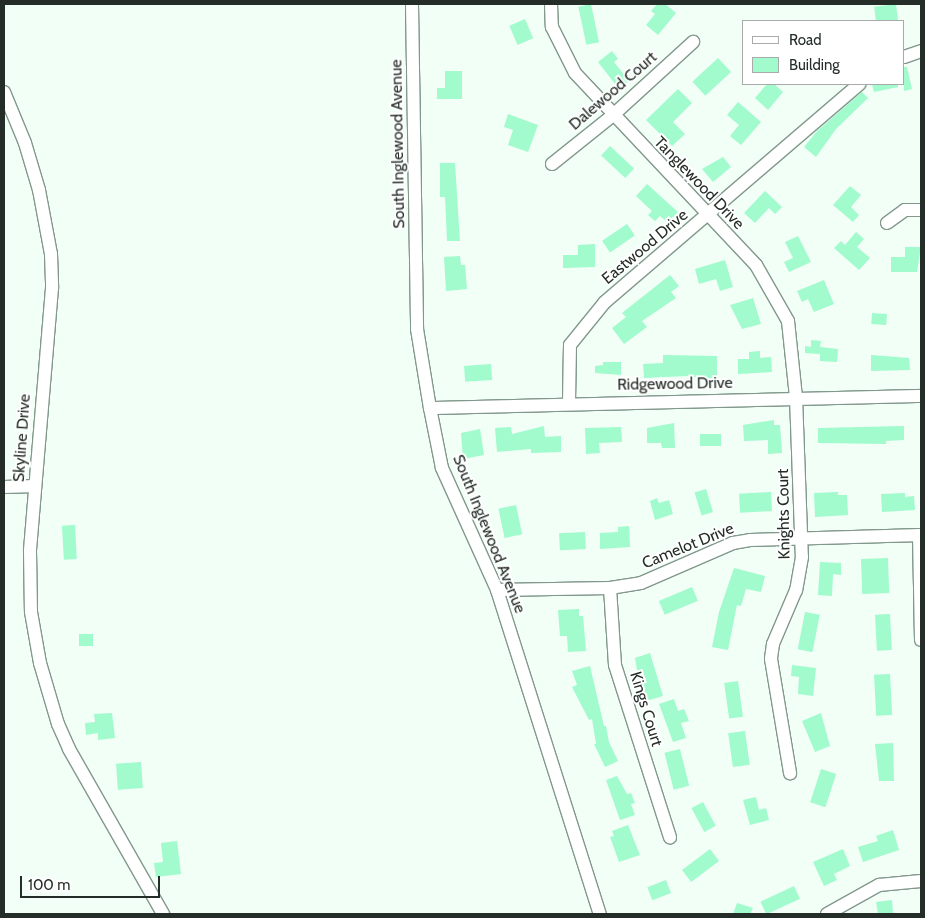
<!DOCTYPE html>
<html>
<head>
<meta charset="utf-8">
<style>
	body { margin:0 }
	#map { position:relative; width:925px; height:918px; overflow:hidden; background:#f1fff7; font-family:Cabin,sans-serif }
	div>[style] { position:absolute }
	.building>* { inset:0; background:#a1fbcd; transform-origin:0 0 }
	.roads { filter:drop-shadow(1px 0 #82988c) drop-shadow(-1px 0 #82988c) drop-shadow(0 1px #82988c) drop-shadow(0 -1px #82988c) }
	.minor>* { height:12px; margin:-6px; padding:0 6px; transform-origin:6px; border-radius:6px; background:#fff }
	span { translate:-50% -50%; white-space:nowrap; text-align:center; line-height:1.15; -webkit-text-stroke:4px #fff; paint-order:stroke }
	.street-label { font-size:16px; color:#242d28 }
	.frame { position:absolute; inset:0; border:5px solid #242d28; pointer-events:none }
	.legend { position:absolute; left:742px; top:20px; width:162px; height:65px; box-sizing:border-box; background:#fff; border:1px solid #a7aba9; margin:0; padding:6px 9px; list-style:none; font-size:15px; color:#242d28 }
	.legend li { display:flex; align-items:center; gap:10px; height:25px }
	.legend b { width:25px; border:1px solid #a7aba9 }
	.scale { position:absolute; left:20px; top:876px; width:140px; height:22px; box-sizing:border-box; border:2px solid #242d28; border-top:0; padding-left:6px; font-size:15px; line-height:18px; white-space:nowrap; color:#242d28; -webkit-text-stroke:4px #fff; paint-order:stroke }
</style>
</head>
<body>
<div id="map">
	<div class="building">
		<i style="left:591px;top:4px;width:39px;height:13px;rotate:78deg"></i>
		<i style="clip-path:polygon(657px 4px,665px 4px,676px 13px,658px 35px,646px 25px,655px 14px,651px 11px)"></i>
		<i style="left:896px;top:4px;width:17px;height:22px;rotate:83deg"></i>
		<i style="left:525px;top:19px;width:21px;height:17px;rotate:67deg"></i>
		<i style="clip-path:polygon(612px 51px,618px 59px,614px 62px,629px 81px,619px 89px,598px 62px)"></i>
		<i style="left:718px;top:58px;width:19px;height:35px;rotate:47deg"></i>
		<i style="clip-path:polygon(904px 67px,907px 67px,912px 89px,904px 91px)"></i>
		<i style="clip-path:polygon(445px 71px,462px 71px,462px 99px,437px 99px,437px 88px,445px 88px)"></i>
		<i style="clip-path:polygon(767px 84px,774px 84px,783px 92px,768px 110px,755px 98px)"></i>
		<i style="clip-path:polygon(872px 84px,898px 84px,898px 87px,874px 92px)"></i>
		<i style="clip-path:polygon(678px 89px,692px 103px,673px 122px,685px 134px,672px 146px,646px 120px)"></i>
		<i style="clip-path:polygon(862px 92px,868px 98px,836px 129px,816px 157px,804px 147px,818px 130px)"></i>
		<i style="clip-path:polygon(738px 102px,761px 122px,741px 145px,730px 136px,739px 125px,727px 115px)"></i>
		<i style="clip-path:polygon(508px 114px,538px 125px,528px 152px,508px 145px,513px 130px,504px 127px)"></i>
		<i style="left:610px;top:146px;width:33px;height:13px;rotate:43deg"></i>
		<i style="clip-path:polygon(723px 157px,731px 167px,713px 182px,702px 169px)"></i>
		<i style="clip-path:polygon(440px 163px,455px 163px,460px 241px,447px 241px,445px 197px,440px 197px)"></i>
		<i style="clip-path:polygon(647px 184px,678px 212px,668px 223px,660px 216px,655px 221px,648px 215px,652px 211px,636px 196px)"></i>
		<i style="clip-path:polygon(850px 186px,861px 195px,851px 207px,859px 215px,853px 222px,833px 205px)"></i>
		<i style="clip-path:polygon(765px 191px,782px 207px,775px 214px,769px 208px,755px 223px,744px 213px)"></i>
		<i style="left:627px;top:224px;width:14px;height:30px;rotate:56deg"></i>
		<i style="clip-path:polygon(856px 232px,864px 239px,857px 247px,870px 258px,859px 270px,834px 248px,841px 241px,845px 245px)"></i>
		<i style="clip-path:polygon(798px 236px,811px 262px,789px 272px,784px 262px,793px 258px,785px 242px)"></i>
		<i style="clip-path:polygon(595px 244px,595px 267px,563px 268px,563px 255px,578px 255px,578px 245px)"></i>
		<i style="clip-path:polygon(905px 247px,921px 247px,917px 272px,891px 272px,891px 257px,905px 257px)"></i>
		<i style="clip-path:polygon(460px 256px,461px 265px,465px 265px,467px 289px,446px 291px,444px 257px)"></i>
		<i style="clip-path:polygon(725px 260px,733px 287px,720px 291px,716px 279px,699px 284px,695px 269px)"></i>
		<i style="clip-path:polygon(670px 275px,679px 286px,671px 292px,676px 298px,642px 321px,647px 327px,624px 344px,612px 328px,626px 317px,622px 313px)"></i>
		<i style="clip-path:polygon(824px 280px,834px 304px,814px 312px,808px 299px,802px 302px,797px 291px)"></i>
		<i style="clip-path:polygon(753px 298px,761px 324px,742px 329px,730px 305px)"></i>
		<i style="left:872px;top:313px;width:15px;height:11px;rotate:4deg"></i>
		<i style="clip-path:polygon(811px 340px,821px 341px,820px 347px,838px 349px,837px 362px,820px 361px,820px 354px,805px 353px,805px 346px,811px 347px)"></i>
		<i style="clip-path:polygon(760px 351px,760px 358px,771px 357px,772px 372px,738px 374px,738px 359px,749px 359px,749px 352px)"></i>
		<i style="clip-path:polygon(663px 355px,717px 356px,717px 380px,687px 376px,644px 378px,643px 364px,663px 363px)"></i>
		<i style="clip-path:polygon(871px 355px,909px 358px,910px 370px,871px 371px)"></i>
		<i style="clip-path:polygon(603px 362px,621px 362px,621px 375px,595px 373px,595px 366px,603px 365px)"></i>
		<i style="left:491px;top:364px;width:16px;height:27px;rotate:86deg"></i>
		<i style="clip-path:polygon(774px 420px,774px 425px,780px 425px,782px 453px,768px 454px,768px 440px,744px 441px,743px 425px)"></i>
		<i style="clip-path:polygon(674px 423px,675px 448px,662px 448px,661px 443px,647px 443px,647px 428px)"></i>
		<i style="clip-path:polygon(544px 426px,545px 437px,561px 436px,561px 452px,531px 453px,531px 449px,497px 452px,495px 428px,511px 427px,512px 434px)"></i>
		<i style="clip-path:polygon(904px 426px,904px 440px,886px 441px,886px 444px,818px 443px,818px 428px)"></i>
		<i style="clip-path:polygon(621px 427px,622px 442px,599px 443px,600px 453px,586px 454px,585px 428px)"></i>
		<i style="clip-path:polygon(480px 429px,484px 455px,463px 459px,461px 433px)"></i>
		<i style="left:700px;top:434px;width:21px;height:12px"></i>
		<i style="left:706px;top:489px;width:24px;height:12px;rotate:73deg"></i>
		<i style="left:771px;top:492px;width:19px;height:32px;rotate:87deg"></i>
		<i style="clip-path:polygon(838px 492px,838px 495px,847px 495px,848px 515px,815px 517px,814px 493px)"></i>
		<i style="clip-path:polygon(905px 493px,905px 497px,914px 496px,915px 510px,882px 512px,881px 494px)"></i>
		<i style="clip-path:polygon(657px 498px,659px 503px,669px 500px,673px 514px,655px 520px,650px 501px)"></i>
		<i style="left:516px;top:505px;width:30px;height:18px;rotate:78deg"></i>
		<i style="left:75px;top:525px;width:34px;height:13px;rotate:87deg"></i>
		<i style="clip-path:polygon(629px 526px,630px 547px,600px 549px,600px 533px,618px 532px,618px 527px)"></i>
		<i style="left:585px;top:532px;width:17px;height:26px;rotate:87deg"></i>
		<i style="left:888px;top:558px;width:35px;height:27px;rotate:88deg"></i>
		<i style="clip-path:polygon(820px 562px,841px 563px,841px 575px,833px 574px,832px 596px,818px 595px)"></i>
		<i style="clip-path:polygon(734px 568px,765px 576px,761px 592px,746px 589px,741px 606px,737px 605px,728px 650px,712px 647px,719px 612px)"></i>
		<i style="left:692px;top:587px;width:15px;height:36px;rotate:67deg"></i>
		<i style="clip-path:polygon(579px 609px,579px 616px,583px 616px,586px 651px,568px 652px,567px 636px,560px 636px,558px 610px)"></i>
		<i style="left:805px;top:612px;width:15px;height:38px;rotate:11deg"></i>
		<i style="left:890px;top:614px;width:36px;height:15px;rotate:87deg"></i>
		<i style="left:79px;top:634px;width:14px;height:12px"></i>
		<i style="clip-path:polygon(650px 653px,663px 696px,646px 701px,644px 693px,636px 696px,633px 683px,639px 682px,635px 658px)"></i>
		<i style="clip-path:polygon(792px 665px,816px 668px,813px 696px,798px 694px,799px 677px,791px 676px)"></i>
		<i style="clip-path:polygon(590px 666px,604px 726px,606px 726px,609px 742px,618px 761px,605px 767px,594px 744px,596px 744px,592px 719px,589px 720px,572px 687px,577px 685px,572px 671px)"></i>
		<i style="left:890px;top:674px;width:41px;height:16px;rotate:87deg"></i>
		<i style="left:738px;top:681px;width:36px;height:14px;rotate:82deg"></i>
		<i style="clip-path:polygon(674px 699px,678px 711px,684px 709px,689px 721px,681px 723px,686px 738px,673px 742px,659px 704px)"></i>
		<i style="clip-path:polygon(112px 713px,115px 738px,98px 740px,98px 733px,86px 735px,85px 723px,95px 722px,94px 714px)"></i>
		<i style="clip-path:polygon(821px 713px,830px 746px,815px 752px,802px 721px)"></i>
		<i style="left:745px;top:731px;width:34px;height:17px;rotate:82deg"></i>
		<i style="clip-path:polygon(893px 743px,894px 781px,879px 781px,875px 744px)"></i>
		<i style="left:680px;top:749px;width:38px;height:16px;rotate:76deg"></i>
		<i style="left:141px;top:762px;width:26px;height:25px;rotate:86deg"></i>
		<i style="left:821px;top:769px;width:16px;height:35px;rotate:18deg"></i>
		<i style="clip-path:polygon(617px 776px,627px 794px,631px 793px,635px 803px,631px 804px,635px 815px,620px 820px,606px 780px)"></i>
		<i style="clip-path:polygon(756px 797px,759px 810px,766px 808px,769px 820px,750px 825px,743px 800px)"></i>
		<i style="left:703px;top:802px;width:27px;height:13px;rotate:62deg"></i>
		<i style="clip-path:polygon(628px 825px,640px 855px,619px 862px,610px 837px,614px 836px,612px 831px)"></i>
		<i style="clip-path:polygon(893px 830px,899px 850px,863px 862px,858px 847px,878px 841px,876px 836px)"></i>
		<i style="clip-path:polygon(177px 841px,181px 874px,156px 877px,154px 863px,163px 862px,161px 843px)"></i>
		<i style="left:710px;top:849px;width:15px;height:35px;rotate:53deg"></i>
		<i style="clip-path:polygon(843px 849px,850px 866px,834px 874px,837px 880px,824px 886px,813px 862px)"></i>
		<i style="left:666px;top:880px;width:14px;height:20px;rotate:69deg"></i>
		<i style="left:794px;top:886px;width:14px;height:37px;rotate:65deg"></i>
		<i style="clip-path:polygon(892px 900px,893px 914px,878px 914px,876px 902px)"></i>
		<i style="clip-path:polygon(737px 903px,753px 908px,750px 914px,733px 914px)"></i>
	</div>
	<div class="roads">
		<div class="minor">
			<i style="left:412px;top:4px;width:325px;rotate:89.1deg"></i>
			<i style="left:417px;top:329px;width:80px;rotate:80.7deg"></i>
			<i style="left:430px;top:408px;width:61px;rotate:78.7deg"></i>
			<i style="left:442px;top:468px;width:134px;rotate:65.7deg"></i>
			<i style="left:497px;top:590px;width:340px;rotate:72.4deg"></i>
			<i style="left:551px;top:4px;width:23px;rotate:88deg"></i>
			<i style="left:552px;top:27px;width:51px;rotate:63.4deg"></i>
			<i style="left:575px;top:73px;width:264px;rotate:46.7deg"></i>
			<i style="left:756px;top:265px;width:64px;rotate:60.3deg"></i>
			<i style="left:788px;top:321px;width:76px;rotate:84deg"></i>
			<i style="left:796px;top:397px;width:160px;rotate:87.9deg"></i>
			<i style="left:802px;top:557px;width:34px;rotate:100deg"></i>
			<i style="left:796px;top:590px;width:59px;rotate:113.1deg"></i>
			<i style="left:773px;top:644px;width:15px;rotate:98deg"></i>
			<i style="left:771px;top:659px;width:116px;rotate:80.5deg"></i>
			<i style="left:904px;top:57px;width:18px;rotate:-19deg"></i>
			<i style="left:4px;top:92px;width:55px;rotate:67.6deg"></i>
			<i style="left:25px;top:143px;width:49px;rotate:73.4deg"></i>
			<i style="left:39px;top:190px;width:65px;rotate:79.4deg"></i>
			<i style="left:51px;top:254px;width:34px;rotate:88deg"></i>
			<i style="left:52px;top:288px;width:264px;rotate:94.8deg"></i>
			<i style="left:30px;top:551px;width:61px;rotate:89.1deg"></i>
			<i style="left:31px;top:612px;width:52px;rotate:80deg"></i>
			<i style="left:40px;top:663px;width:64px;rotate:73.6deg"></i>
			<i style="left:58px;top:724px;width:27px;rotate:66deg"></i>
			<i style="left:69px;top:749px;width:190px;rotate:60.3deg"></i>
			<i style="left:552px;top:164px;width:77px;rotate:-38.7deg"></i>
			<i style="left:612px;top:116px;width:110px;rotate:-42.4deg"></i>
			<i style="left:887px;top:223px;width:22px;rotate:-36deg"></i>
			<i style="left:905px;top:210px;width:16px"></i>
			<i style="left:569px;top:402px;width:57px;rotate:-89deg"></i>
			<i style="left:570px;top:345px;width:55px;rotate:-50.9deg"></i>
			<i style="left:605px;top:302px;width:335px;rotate:-40.6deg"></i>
			<i style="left:430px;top:408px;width:491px;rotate:-1.4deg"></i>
			<i style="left:4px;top:487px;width:31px;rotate:-2deg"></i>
			<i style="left:919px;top:535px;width:105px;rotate:88.9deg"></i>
			<i style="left:610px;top:588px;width:77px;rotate:86.3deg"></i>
			<i style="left:615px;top:665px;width:181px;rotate:72.3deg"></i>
			<i style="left:497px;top:590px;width:113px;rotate:-1deg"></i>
			<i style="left:610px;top:588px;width:31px;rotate:-9deg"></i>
			<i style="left:641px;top:583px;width:100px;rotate:-23.5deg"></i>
			<i style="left:733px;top:543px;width:17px;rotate:-10deg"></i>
			<i style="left:750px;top:540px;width:171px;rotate:-1.7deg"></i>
			<i style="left:827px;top:914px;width:60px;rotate:-29.1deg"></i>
			<i style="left:879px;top:885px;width:42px;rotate:-5.4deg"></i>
		</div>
	</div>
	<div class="street-label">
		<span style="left:613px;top:91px;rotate:-41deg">Dalewood Court</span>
		<span style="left:398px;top:144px;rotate:-91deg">South Inglewood Avenue</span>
		<span style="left:699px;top:183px;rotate:46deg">Tanglewood Drive</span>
		<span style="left:645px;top:247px;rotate:-40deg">Eastwood Drive</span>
		<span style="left:675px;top:384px;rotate:-1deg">Ridgewood Drive</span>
		<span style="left:22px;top:438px;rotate:-86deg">Skyline Drive</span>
		<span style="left:784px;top:514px;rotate:-91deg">Knights Court</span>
		<span style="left:489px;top:534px;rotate:68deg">South Inglewood Avenue</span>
		<span style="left:688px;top:546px;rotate:-22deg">Camelot Drive</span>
		<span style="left:646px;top:709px;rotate:73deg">Kings Court</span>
	</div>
	<div class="frame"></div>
	<ul class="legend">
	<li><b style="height:6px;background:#fff"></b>Road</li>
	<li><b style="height:14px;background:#a1fbcd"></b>Building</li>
	</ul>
	<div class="scale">100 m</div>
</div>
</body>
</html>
